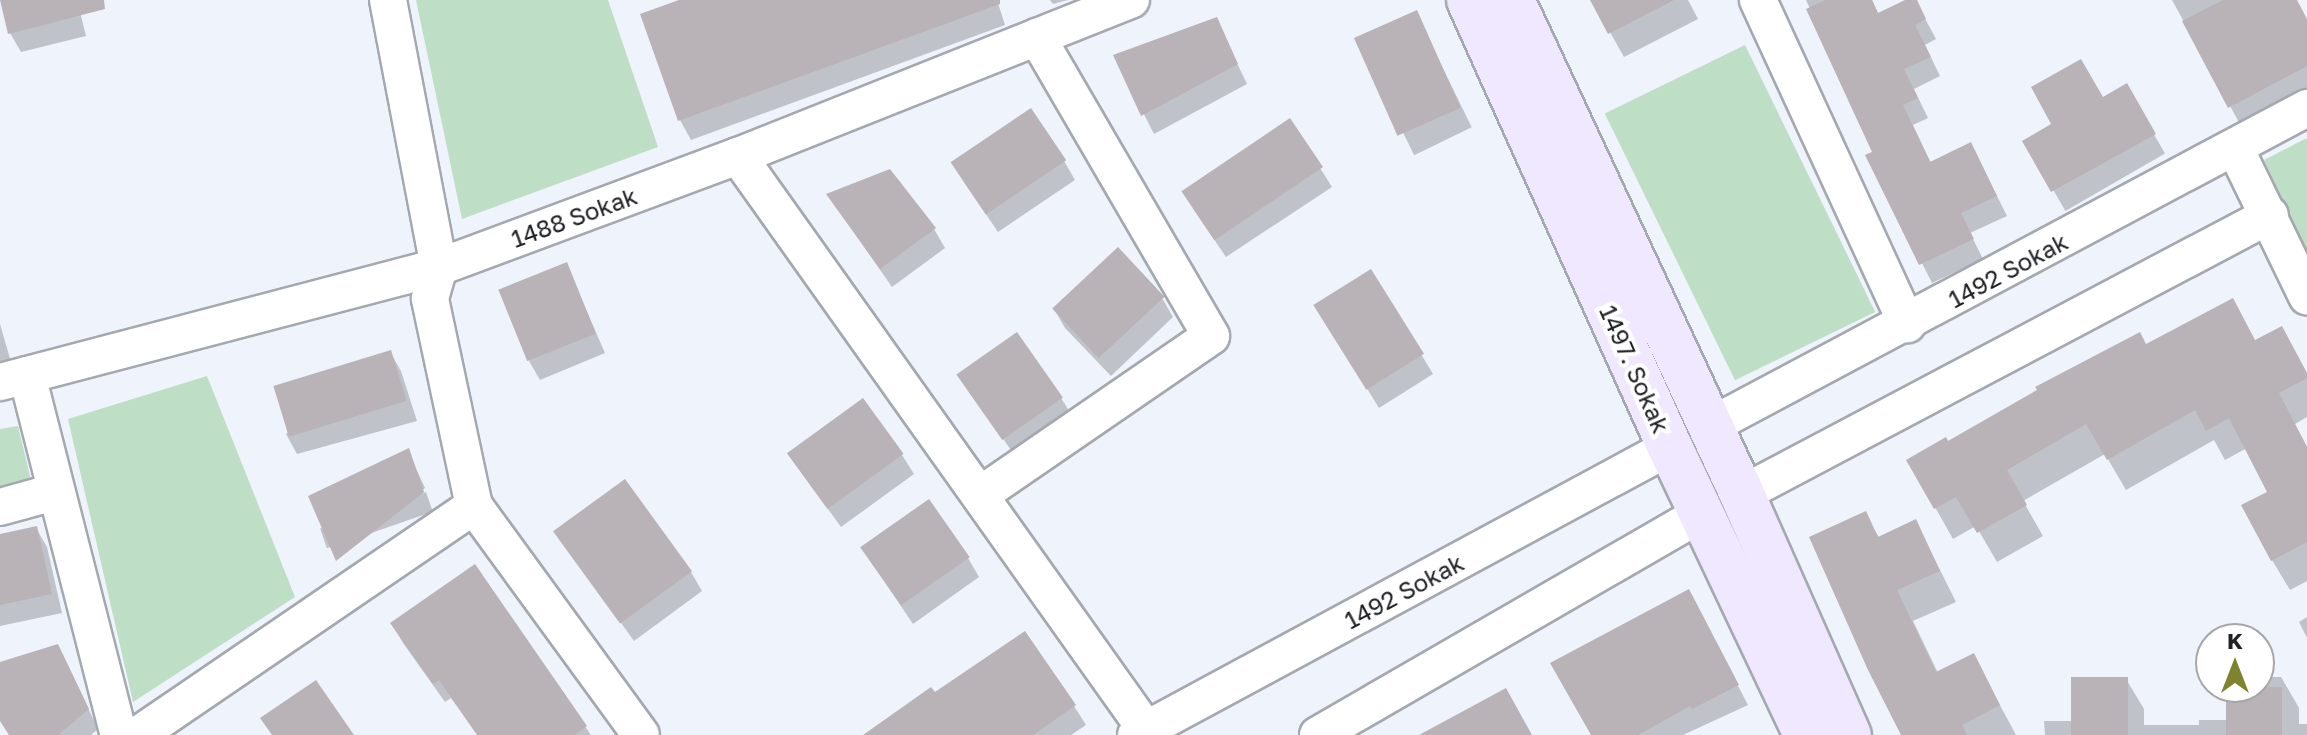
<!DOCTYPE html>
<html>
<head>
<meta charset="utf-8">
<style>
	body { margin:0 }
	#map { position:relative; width:2307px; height:735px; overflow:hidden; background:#eff3fb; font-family:"Golos Text",sans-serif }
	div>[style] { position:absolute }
	.green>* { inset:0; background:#bfdec6; transform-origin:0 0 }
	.shadow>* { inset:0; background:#0003; transform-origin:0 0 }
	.building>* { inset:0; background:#b9b2b7; transform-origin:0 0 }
	.roads { filter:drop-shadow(2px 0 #a4a8af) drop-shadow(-2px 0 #a4a8af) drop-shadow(0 2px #a4a8af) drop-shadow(0 -2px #a4a8af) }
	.street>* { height:36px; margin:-18px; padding:0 18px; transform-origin:18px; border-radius:18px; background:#fff }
	.secondary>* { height:44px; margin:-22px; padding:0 22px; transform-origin:22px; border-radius:22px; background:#f0e8fe }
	span { translate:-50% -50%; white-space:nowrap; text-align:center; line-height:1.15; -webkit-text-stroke:8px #fff; paint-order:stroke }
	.street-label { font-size:24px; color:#202124 }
	.north { position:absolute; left:2195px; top:623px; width:80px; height:80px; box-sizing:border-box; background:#fff; border:2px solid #a6a6a7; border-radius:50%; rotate:0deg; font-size:22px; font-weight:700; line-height:32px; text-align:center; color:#202124 }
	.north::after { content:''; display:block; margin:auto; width:28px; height:36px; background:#7f832d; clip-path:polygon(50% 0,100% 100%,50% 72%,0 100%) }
</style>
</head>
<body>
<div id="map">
	<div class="green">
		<i style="clip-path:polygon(416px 0,608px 0,658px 147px,462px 219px)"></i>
		<i style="left:1745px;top:45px;width:297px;height:156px;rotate:64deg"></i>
		<i style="clip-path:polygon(2307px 138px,2307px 252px,2264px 160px)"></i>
		<i style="clip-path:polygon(207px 376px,295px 597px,133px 702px,68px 419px)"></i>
		<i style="clip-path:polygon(18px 426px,31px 480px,0 488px,0 429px)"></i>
	</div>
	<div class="shadow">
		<i style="clip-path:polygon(2px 0,77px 0,86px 36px,21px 52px,10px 33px)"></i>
		<i style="clip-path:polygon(685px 0,997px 0,1005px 25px,691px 140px,680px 120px,643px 15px)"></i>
		<i style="clip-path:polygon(1050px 0,1068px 0,1053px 4px)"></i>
		<i style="clip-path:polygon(1592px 0,1688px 0,1698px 19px,1624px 57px)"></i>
		<i style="clip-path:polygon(1806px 0,1872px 0,1879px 15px,1915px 0,1936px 39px,1925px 45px,1940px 76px,1914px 89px,1928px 118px,1913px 125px,1931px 163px,1971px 144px,2007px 216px,1970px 233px,1983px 259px,1932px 283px,1868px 156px,1875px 153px)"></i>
		<i style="clip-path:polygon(2172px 0,2296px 0,2307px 21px,2307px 91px,2241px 126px)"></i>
		<i style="left:1416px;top:13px;width:127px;height:64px;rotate:64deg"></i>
		<i style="clip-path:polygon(1216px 19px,1247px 84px,1154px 134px,1115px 57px)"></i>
		<i style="left:2126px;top:86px;width:78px;height:115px;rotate:60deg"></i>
		<i style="clip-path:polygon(1290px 120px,1332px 187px,1226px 257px,1194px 210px)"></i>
		<i style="clip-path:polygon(1064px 161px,1075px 180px,998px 232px,964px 182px)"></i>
		<i style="clip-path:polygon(828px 195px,934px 229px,945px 248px,892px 287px)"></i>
		<i style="clip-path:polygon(566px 264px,605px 353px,540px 380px,529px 361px)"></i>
		<i style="clip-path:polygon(1371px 271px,1433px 374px,1379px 408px,1327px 324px)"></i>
		<i style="clip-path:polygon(1162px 298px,1173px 317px,1111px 376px,1065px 328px,1054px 309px)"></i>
		<i style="clip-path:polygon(0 324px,11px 362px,0 365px)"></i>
		<i style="clip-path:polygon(2255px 342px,2307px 375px,2307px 417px,2295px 424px,2307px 447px,2307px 581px,2290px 590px,2272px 560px,2270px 492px,2247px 448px,2225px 460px,2214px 440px,2126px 490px,2105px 454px,2023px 501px,2043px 536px,1997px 562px,1976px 526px,1953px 539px,1909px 461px,2146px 346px)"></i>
		<i style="clip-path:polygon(390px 352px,401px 371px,417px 421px,297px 454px,286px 434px)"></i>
		<i style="clip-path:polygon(971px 394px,1061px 398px,1073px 417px,1016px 457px)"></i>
		<i style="clip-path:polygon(408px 451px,425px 488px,337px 558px)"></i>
		<i style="clip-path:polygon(789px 455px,902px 455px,914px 474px,841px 527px)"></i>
		<i style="left:426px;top:492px;width:21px;height:112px;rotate:71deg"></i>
		<i style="clip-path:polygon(1865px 514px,1880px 539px,1916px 522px,1956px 602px,1913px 621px,1938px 673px,1973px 655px,2016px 735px,1903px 735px)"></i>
		<i style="clip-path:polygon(36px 528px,47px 547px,62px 613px,0 626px,0 536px)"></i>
		<i style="clip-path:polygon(556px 532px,691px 572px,702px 591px,634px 641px)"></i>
		<i style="clip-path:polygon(862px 548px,968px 558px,979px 577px,913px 624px)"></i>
		<i style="clip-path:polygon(475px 566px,591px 735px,478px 735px,451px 698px,445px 702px,403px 643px,392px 624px)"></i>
		<i style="clip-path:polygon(1699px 611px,1748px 705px,1683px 735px,1593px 735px)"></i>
		<i style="clip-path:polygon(2307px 617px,2307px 638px,2299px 622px)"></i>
		<i style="clip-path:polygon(0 664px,68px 666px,98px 729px,91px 735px,10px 735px,0 719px)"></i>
		<i style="clip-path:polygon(2259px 677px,2281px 677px,2299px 708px,2299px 724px,2307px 724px,2307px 735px,2045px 735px,2044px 721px,2074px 721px,2126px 679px,2144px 709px,2144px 725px,2199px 725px,2199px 720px,2228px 720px,2228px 687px,2259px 687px)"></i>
		<i style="clip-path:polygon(934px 695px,1074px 706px,1086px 725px,1071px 735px,872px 735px)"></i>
	</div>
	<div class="building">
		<i style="clip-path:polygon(0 0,104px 0,105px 9px,8px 34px)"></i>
		<i style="clip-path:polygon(679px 0,1000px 0,1000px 4px,678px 121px,640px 14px)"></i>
		<i style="clip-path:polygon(1590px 0,1674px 0,1608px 34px)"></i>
		<i style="clip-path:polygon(1825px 0,1872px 0,1878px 13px,1905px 0,1917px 0,1926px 19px,1915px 25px,1931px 57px,1904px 69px,1918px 98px,1903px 105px,1930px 162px,1971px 142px,1997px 196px,1961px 213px,1974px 239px,1919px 265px,1865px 155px,1872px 152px,1806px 9px)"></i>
		<i style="clip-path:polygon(2223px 0,2297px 0,2307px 19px,2307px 66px,2228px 108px,2182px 21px)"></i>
		<i style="left:1417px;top:10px;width:107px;height:69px;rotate:66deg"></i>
		<i style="clip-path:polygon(1217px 17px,1238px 64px,1141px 116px,1113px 55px)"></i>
		<i style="clip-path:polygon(2081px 59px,2103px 97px,2127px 83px,2156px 134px,2051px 192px,2022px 141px,2051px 124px,2031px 87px)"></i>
		<i style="left:1031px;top:108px;width:63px;height:97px;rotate:56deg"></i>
		<i style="left:1290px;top:118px;width:59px;height:131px;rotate:56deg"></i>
		<i style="clip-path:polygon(890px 169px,936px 228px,880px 269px,826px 194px)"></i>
		<i style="left:1118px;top:247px;width:68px;height:90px;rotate:47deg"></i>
		<i style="left:567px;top:262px;width:77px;height:74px;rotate:68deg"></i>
		<i style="left:1371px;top:269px;width:100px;height:68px;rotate:58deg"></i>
		<i style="clip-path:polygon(2233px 298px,2255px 340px,2282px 326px,2307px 373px,2307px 378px,2279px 393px,2307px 447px,2307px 542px,2271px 561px,2241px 505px,2267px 492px,2229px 418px,2206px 431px,2195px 410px,2107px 460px,2086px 424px,2007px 470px,2027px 505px,1977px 533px,1956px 497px,1934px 509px,1906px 460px,1946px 437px,1948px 441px,2037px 390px,2035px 387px,2140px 332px,2146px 344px)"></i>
		<i style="left:1017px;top:332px;width:80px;height:74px;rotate:55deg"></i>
		<i style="left:391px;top:350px;width:53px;height:123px;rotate:73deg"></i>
		<i style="left:863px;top:398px;width:69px;height:94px;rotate:54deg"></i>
		<i style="clip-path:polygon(409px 448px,424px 492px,336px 561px,308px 496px)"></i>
		<i style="left:625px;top:479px;width:114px;height:89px;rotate:54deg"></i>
		<i style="left:929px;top:499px;width:71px;height:84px;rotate:55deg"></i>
		<i style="clip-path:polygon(1866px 511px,1878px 537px,1916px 519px,1940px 571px,1897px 590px,1936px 672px,1974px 653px,2000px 705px,1962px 725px,1967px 735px,1901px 735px,1868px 670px,1809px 537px)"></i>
		<i style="clip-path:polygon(37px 526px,52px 594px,0 605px,0 534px)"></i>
		<i style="clip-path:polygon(475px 564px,587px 726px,574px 735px,477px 735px,439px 680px,433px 684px,390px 623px)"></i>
		<i style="clip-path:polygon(1689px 589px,1739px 685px,1692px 709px,1690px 706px,1638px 735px,1591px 735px,1550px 663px)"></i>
		<i style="clip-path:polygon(1025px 631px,1076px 705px,1033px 735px,863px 735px,931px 687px,935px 692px)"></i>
		<i style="clip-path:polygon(58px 644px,89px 709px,58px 735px,9px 735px,0 721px,0 662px)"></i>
		<i style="left:2071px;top:677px;width:57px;height:58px"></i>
		<i style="clip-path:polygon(316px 680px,354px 735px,272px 735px,260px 718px)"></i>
		<i style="left:2226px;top:687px;width:56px;height:48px"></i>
		<i style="clip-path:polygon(1506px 688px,1532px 735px,1419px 735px)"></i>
	</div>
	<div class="roads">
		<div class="street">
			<i style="left:388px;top:0;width:272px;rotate:79.2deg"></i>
			<i style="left:439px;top:267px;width:33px;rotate:106deg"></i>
			<i style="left:430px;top:299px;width:212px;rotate:78deg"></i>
			<i style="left:474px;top:506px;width:283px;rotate:53.9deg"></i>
			<i style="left:1758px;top:0;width:357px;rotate:65.3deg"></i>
			<i style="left:2235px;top:148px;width:165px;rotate:64.1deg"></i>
			<i style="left:738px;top:156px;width:711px;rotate:54.57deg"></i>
			<i style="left:27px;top:375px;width:372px;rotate:75.7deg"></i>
			<i style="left:0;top:382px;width:454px;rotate:-14.7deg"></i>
			<i style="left:439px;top:267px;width:319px;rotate:-20.4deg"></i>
			<i style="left:738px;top:156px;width:423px;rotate:-21.7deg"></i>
			<i style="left:1708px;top:427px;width:679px;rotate:-28.04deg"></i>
			<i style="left:1742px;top:494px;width:597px;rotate:-27.85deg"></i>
			<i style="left:980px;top:495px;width:280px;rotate:-34.5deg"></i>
			<i style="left:1211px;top:336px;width:346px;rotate:-120.2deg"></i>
			<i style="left:0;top:507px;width:57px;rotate:-15.3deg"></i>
			<i style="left:138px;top:735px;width:407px;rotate:-34.3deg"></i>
			<i style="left:1136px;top:735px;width:607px;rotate:-28.34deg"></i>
			<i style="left:1318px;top:735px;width:444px;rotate:-30deg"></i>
		</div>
		<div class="secondary">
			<i style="left:1469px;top:0;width:490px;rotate:65.8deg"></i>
			<i style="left:1670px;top:447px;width:318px;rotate:64.7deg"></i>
			<i style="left:1512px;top:0;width:545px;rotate:65.03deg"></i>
			<i style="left:1742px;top:494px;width:264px;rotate:66.1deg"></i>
		</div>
	</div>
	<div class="street-label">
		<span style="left:574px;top:217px;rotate:-20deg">1488 Sokak</span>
		<span style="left:2008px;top:270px;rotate:-28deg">1492 Sokak</span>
		<span style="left:1635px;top:369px;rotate:66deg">1497. Sokak</span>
		<span style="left:1404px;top:591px;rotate:-28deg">1492 Sokak</span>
	</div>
	<div class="north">K</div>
</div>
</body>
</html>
